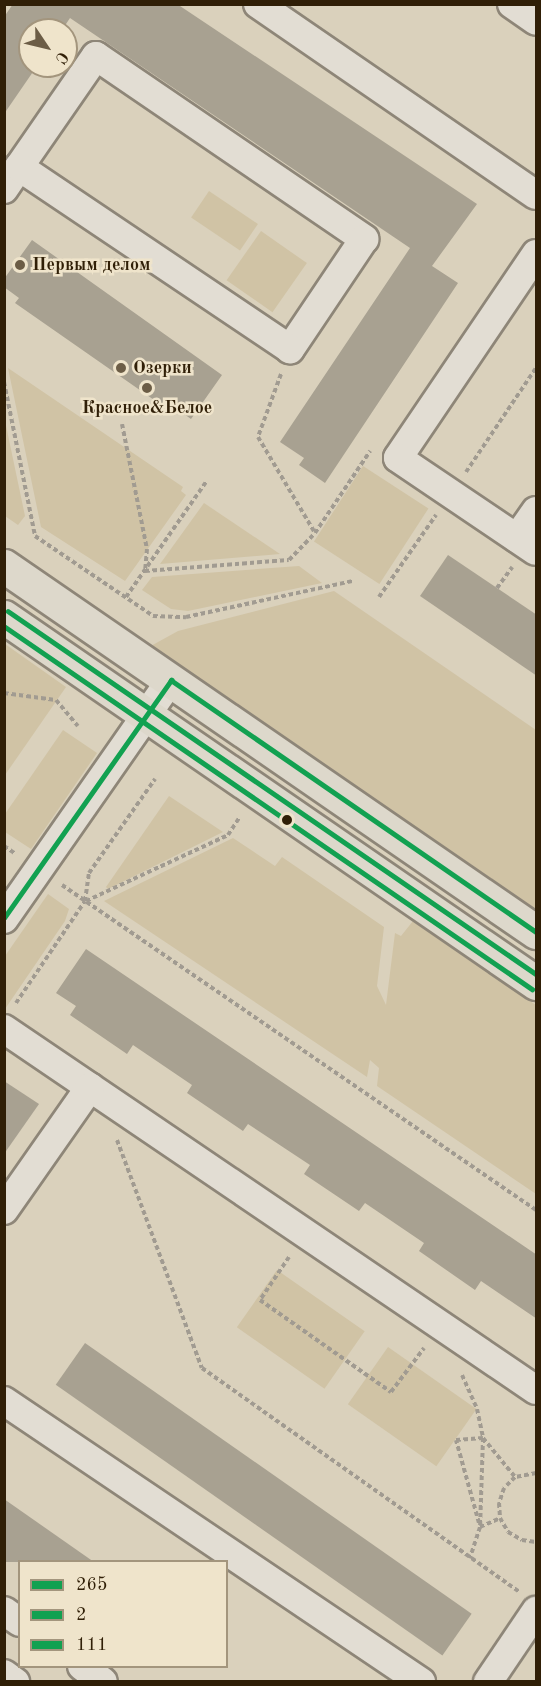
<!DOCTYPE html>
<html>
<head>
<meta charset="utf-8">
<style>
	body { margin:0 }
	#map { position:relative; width:541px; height:1686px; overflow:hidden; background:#dad1bc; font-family:"Old Standard TT",serif }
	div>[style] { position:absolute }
	.green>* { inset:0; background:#d0c3a5; transform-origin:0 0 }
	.building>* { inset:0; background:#a8a191; transform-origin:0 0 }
	.path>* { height:4px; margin-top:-2px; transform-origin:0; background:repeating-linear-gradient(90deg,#a19b91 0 4.5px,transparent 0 7.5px) }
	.roads { filter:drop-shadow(2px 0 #8e8678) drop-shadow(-2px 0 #8e8678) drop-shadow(0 2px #8e8678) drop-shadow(0 -2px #8e8678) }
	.minor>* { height:28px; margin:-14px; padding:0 14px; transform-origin:14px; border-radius:14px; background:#e2ddd3 }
	.major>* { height:33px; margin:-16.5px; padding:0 16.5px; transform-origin:16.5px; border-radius:16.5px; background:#ddd8cb }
	.bus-1>* { height:4.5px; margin:-2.25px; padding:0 2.25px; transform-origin:2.25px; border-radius:2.25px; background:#12a151 }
	.bus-2>* { height:4.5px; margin:-2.25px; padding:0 2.25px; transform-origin:2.25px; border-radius:2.25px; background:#12a151 }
	.bus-3>* { height:4.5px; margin:-2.25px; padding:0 2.25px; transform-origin:2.25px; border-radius:2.25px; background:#12a151 }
	.dots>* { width:16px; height:16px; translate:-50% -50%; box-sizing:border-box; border:3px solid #efe4cb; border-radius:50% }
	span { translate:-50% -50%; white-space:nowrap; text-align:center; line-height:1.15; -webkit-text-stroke:5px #efe4cb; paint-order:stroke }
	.poi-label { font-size:18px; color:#301f07; font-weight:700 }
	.left { translate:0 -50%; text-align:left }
	.frame { position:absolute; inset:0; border:6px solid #301f07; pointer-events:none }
	.legend { position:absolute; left:18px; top:1560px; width:210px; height:108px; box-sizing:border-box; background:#efe4cb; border:2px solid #a3957d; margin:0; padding:8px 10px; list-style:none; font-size:18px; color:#301f07 }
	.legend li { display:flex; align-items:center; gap:12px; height:30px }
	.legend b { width:30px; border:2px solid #a3957d }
	.north { position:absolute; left:18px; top:18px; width:60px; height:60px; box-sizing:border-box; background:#efe4cb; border:2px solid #a3957d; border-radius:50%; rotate:125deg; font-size:16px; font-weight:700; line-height:24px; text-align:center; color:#301f07 }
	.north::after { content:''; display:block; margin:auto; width:21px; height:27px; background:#6c5d46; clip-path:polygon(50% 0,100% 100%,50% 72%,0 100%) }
</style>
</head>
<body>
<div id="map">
	<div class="green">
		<i style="left:209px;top:191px;width:59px;height:32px;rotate:34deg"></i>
		<i style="left:261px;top:231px;width:56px;height:60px;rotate:35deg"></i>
		<i style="clip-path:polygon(8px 368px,183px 487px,181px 491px,186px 495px,125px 581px,41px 527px)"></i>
		<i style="clip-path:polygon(4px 416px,25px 516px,18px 525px,5px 516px)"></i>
		<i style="left:363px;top:466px;width:78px;height:90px;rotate:33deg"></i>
		<i style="clip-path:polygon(204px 503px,280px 554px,160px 564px)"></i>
		<i style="clip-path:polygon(299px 566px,322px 583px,188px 611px,171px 609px,142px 590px,152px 577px)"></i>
		<i style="clip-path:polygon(334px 591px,536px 730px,536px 912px,149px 647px,178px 631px)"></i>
		<i style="clip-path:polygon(5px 644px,66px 687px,5px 775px)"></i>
		<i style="clip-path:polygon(63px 730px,97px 753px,31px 849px,5px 832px,5px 814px)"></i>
		<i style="clip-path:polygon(169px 796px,223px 832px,108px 889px,106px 887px)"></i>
		<i style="clip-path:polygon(233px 838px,275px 866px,282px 857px,384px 927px,377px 986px,386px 1005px,395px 933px,401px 936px,413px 921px,536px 1005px,536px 1194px,377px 1086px,379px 1068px,370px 1060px,367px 1077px,104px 901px)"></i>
		<i style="clip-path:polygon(48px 894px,69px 909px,65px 921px,5px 1009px,5px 956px)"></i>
		<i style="left:277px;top:1270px;width:107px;height:70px;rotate:35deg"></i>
		<i style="left:388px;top:1347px;width:108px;height:70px;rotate:35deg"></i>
	</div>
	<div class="building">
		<i style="clip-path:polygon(13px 4px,177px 4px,477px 204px,432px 266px,458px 283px,325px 483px,299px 465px,304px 458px,280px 442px,410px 248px,70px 18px,62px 30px,30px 30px,30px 66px,37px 66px,4px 114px,4px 17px)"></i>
		<i style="clip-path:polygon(32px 240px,222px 375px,191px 419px,170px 404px,167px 409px,15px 303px,19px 298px,4px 287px,4px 279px)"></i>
		<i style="clip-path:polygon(448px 555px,537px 615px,537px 676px,420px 596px)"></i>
		<i style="clip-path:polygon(86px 949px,537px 1255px,537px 1319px,481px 1281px,475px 1290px,419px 1251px,424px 1243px,365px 1203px,359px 1211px,304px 1174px,310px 1165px,248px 1124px,243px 1131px,187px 1093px,192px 1085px,133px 1045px,127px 1054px,70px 1015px,76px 1006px,56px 993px)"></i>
		<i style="clip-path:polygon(4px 1081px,39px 1104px,4px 1154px)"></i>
		<i style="left:85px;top:1343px;width:472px;height:51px;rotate:35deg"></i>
		<i style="clip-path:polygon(4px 1499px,94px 1562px,4px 1562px)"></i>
	</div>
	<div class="path">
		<i style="left:281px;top:374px;width:67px;rotate:110.1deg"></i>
		<i style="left:258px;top:437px;width:112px;rotate:59.3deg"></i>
		<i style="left:4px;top:382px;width:157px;rotate:78.6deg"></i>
		<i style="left:35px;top:536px;width:143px;rotate:34.1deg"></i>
		<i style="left:153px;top:616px;width:33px;rotate:2deg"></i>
		<i style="left:186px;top:617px;width:171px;rotate:-12.2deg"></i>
		<i style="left:122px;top:424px;width:127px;rotate:78.7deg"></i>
		<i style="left:147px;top:549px;width:22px;rotate:95deg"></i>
		<i style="left:145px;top:571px;width:144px;rotate:-4.4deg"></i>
		<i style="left:289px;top:560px;width:37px;rotate:-46deg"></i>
		<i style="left:315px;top:533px;width:99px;rotate:-56.1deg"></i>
		<i style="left:466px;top:472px;width:125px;rotate:-56.1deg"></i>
		<i style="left:497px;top:588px;width:26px;rotate:-54deg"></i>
		<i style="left:126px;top:597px;width:140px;rotate:-55.2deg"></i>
		<i style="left:379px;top:597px;width:100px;rotate:-55.2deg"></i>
		<i style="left:4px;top:693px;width:52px;rotate:7.7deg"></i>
		<i style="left:56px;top:700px;width:34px;rotate:50deg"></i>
		<i style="left:4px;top:846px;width:14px;rotate:34deg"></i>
		<i style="left:62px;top:885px;width:575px;rotate:34.44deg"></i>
		<i style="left:86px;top:901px;width:157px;rotate:-24.9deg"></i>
		<i style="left:228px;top:835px;width:20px;rotate:-57deg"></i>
		<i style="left:16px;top:1003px;width:123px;rotate:-55.9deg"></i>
		<i style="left:85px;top:901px;width:28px;rotate:-82deg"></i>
		<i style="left:89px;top:873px;width:115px;rotate:-54.9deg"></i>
		<i style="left:117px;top:1140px;width:243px;rotate:69.6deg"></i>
		<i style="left:202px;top:1368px;width:388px;rotate:35.2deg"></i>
		<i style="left:289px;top:1257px;width:52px;rotate:124deg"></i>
		<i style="left:260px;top:1300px;width:160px;rotate:35.1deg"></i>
		<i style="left:391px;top:1392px;width:55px;rotate:-53.1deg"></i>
		<i style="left:462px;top:1375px;width:37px;rotate:66deg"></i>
		<i style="left:477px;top:1409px;width:30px;rotate:78deg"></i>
		<i style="left:483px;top:1438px;width:89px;rotate:91.9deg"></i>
		<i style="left:480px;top:1527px;width:33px;rotate:108deg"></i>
		<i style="left:536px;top:1473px;width:21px;rotate:169deg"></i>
		<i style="left:515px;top:1477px;width:16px;rotate:135deg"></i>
		<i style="left:504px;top:1488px;width:16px;rotate:108deg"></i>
		<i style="left:499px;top:1503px;width:15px;rotate:86deg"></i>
		<i style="left:500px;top:1518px;width:16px;rotate:60deg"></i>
		<i style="left:508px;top:1532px;width:16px;rotate:30deg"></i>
		<i style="left:522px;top:1540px;width:14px;rotate:8deg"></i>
		<i style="left:479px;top:1523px;width:86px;rotate:-105.5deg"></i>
		<i style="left:456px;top:1440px;width:27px;rotate:-4deg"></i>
		<i style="left:483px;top:1438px;width:50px;rotate:50.6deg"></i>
		<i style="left:480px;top:1527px;width:22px;rotate:-24deg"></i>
	</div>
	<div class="roads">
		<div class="minor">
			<i style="left:258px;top:4px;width:337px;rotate:34.5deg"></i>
			<i style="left:512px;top:4px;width:29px;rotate:35deg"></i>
			<i style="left:4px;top:189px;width:27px;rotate:-56deg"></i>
			<i style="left:19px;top:167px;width:135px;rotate:-55.3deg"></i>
			<i style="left:96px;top:56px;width:325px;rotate:34.3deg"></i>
			<i style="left:364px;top:239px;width:133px;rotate:123.9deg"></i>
			<i style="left:290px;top:349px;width:326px;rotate:-146.1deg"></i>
			<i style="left:536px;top:254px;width:246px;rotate:124.1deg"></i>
			<i style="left:398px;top:458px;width:166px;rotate:34deg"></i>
			<i style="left:517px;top:538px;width:33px;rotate:-55deg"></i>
			<i style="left:4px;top:919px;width:292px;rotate:-55.1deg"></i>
			<i style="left:4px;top:1029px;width:643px;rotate:34.16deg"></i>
			<i style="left:4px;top:1210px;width:150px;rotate:-55deg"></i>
			<i style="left:4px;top:1401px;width:503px;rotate:33.97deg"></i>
			<i style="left:4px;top:1611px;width:19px;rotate:35deg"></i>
			<i style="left:82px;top:1666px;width:26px;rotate:37deg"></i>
			<i style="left:4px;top:1674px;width:14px;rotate:36deg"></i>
			<i style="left:488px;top:1682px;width:86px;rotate:-55.9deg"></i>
		</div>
		<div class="major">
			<i style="left:4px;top:566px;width:646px;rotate:34.53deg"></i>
			<i style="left:4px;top:617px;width:646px;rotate:34.53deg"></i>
		</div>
	</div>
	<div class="bus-1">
		<i style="left:4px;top:918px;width:291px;rotate:-54.9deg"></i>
		<i style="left:171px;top:680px;width:444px;rotate:34.6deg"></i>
	</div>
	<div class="bus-2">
		<i style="left:4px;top:626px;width:641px;rotate:34.51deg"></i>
	</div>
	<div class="bus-3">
		<i style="left:8px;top:611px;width:641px;rotate:34.51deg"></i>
	</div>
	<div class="dots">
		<i style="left:20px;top:265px;background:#6c5d46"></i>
		<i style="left:121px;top:368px;background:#6c5d46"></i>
		<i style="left:147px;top:388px;background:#6c5d46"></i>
		<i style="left:287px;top:820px;background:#301f07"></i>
	</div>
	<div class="poi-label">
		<span class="left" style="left:32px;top:265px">Первым делом</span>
		<span class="left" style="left:133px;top:368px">Озерки</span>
		<span style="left:147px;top:408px">Красное&amp;Белое</span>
	</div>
	<div class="frame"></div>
	<ul class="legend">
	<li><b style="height:8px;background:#12a151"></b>265</li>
	<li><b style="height:8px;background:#12a151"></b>2</li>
	<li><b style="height:8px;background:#12a151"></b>111</li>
	</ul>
	<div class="north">С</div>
</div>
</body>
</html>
